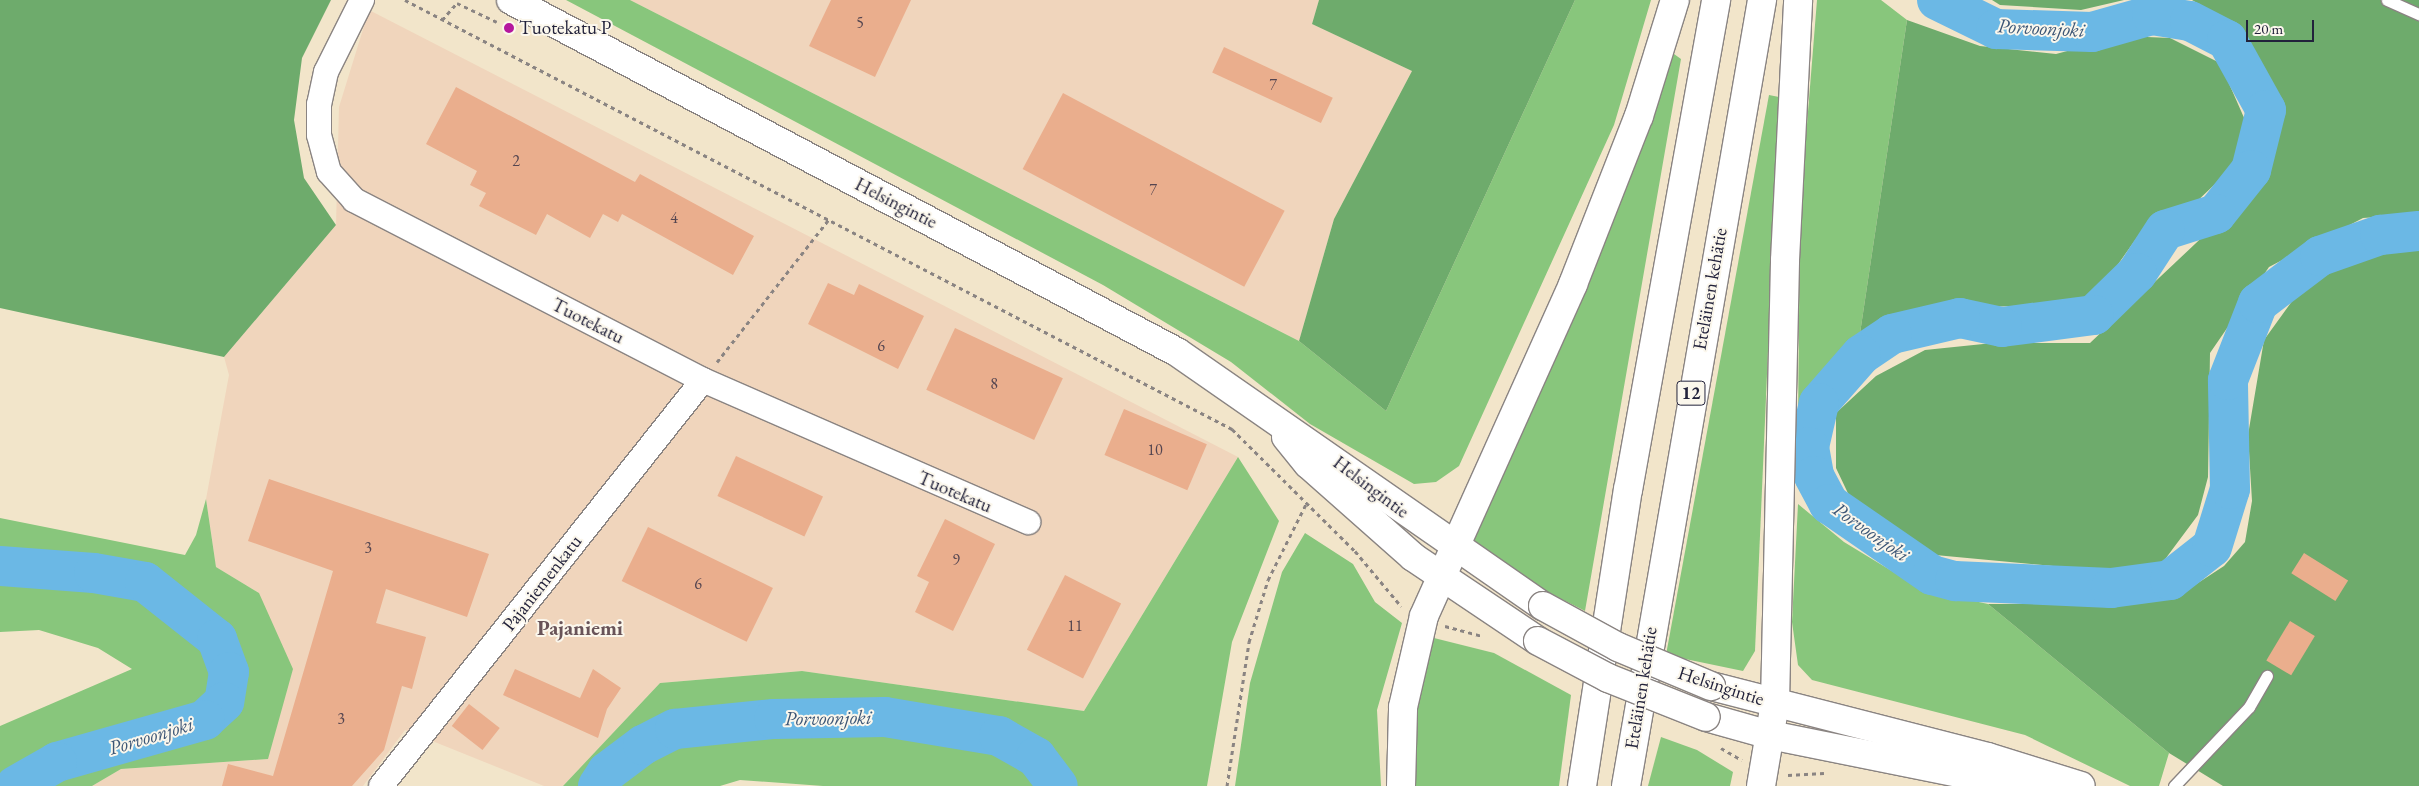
<!DOCTYPE html>
<html>
<head>
<meta charset="utf-8">
<style>
	body { margin:0 }
	#map { position:relative; width:2419px; height:786px; overflow:hidden; background:#f2e5ca; font-family:"EB Garamond",serif }
	div>[style] { position:absolute }
	.built>* { inset:0; background:#f0d5bc }
	.green>* { inset:0; background:#88c67c }
	.forest>* { inset:0; background:#6eab6c }
	.river>* { height:40px; margin:-20px; padding:0 20px; transform-origin:20px; border-radius:20px; background:#6bb8e5 }
	.building>* { inset:0; background:#eaae8d; transform-origin:0 0 }
	.path>* { height:3px; margin-top:-1.5px; transform-origin:0; background:repeating-linear-gradient(90deg,#8a8482 0 4px,transparent 0 8px) }
	.roads { filter:drop-shadow(1px 0 #8a8482) drop-shadow(-1px 0 #8a8482) drop-shadow(0 1px #8a8482) drop-shadow(0 -1px #8a8482) }
	.service>* { height:11px; margin:-5.5px; padding:0 5.5px; transform-origin:5.5px; border-radius:5.5px; background:#fff }
	.minor>* { height:24px; margin:-12px; padding:0 12px; transform-origin:12px; border-radius:12px; background:#fff }
	.secondary>* { height:28px; margin:-14px; padding:0 14px; transform-origin:14px; border-radius:14px; background:#fff }
	.motorway>* { height:28px; margin:-14px; padding:0 14px; transform-origin:14px; border-radius:14px; background:#fff }
	.bridges { filter:drop-shadow(1px 0 #8a8482) drop-shadow(-1px 0 #8a8482) drop-shadow(0 1px #8a8482) drop-shadow(0 -1px #8a8482) }
	.secondary-bridge>* { height:28px; margin:-14px; padding:0 14px; transform-origin:14px; border-radius:14px; background:#fff }
	.dots>* { width:14px; height:14px; translate:-50% -50%; box-sizing:border-box; border:2px solid #fbf7ec; border-radius:50% }
	span { translate:-50% -50%; white-space:nowrap; text-align:center; line-height:1.15; -webkit-text-stroke:4px #fbf7ec; paint-order:stroke }
	.number-label { font-size:16px; color:#544550 }
	.number-label span { -webkit-text-stroke-width:0 }
	.shield-label span { padding:1px 4px; background:#fbf7ec; border:1px solid; border-radius:4px; -webkit-text-stroke-width:0 }
	.shield-label { font-size:18px; color:#22223b; font-weight:700 }
	.poi-label { font-size:19px; color:#22223b }
	.left { translate:0 -50%; text-align:left }
	.street-label { font-size:19px; color:#22223b }
	.water-label { font-size:20px; color:#3c5676; font-style:italic }
	.quarter-label { font-size:21px; color:#685358; font-weight:700 }
	.scale { position:absolute; left:2246px; top:20px; width:68px; height:22px; box-sizing:border-box; border:2px solid #22223b; border-top:0; padding-left:6px; font-size:15px; line-height:18px; white-space:nowrap; color:#22223b; -webkit-text-stroke:4px #fbf7ec; paint-order:stroke }
</style>
</head>
<body>
<div id="map">
	<div class="built">
		<i style="clip-path:polygon(630px 0,1319px 0,1312px 24px,1412px 71px,1334px 219px,1299px 341px)"></i>
		<i style="clip-path:polygon(369px 10px,1238px 457px,1084px 711px,802px 671px,660px 683px,563px 786px,544px 786px,405px 730px,363px 786px,92px 786px,121px 769px,268px 759px,259px 593px,216px 567px,206px 499px,229px 375px,224px 357px,336px 225px,339px 107px)"></i>
	</div>
	<div class="green">
		<i style="clip-path:polygon(566px 0,630px 0,1299px 341px,1386px 411px,1575px 0,1651px 0,1614px 125px,1459px 466px,1436px 482px,1414px 484px,1310px 424px,1231px 362px,1103px 285px)"></i>
		<i style="clip-path:polygon(1817px 0,1881px 0,1907px 20px,1859px 340px,1811px 384px,1798px 425px,1800px 211px)"></i>
		<i style="clip-path:polygon(1674px 54px,1681px 59px,1585px 611px,1528px 582px,1470px 542px,1622px 199px)"></i>
		<i style="clip-path:polygon(1769px 95px,1779px 97px,1755px 651px,1743px 671px,1666px 655px)"></i>
		<i style="clip-path:polygon(1238px 457px,1279px 521px,1232px 642px,1207px 786px,823px 786px,740px 780px,720px 786px,563px 786px,660px 683px,802px 671px,1084px 711px)"></i>
		<i style="clip-path:polygon(206px 499px,216px 567px,259px 593px,293px 669px,268px 759px,121px 769px,92px 786px,0 786px,0 726px,132px 669px,98px 648px,39px 630px,0 632px,0 518px,185px 555px,196px 535px)"></i>
		<i style="clip-path:polygon(1798px 504px,1844px 542px,1923px 590px,1988px 604px,2169px 753px,2159px 786px,2130px 786px,2025px 735px,1812px 680px,1798px 665px,1792px 622px)"></i>
		<i style="clip-path:polygon(1305px 533px,1353px 564px,1375px 602px,1402px 623px,1377px 710px,1381px 786px,1235px 786px,1250px 683px,1282px 572px)"></i>
		<i style="clip-path:polygon(1434px 638px,1494px 653px,1571px 695px,1559px 786px,1414px 786px,1417px 689px)"></i>
		<i style="clip-path:polygon(1661px 737px,1697px 750px,1733px 772px,1730px 786px,1648px 786px)"></i>
	</div>
	<div class="forest">
		<i style="clip-path:polygon(0 0,331px 0,302px 58px,294px 120px,304px 178px,336px 225px,224px 357px,0 308px)"></i>
		<i style="clip-path:polygon(1319px 0,1575px 0,1386px 411px,1299px 341px,1334px 219px,1412px 71px,1312px 24px)"></i>
		<i style="clip-path:polygon(1992px 0,2124px 0,2081px 10px,2000px 5px)"></i>
		<i style="clip-path:polygon(2192px 0,2419px 0,2419px 214px,2363px 218px,2269px 267px,2210px 353px,2208px 477px,2198px 515px,2163px 562px,2116px 572px,1914px 553px,1855px 508px,1836px 468px,1836px 413px,1876px 376px,1925px 350px,1993px 343px,2090px 343px,2265px 178px,2284px 104px,2239px 28px)"></i>
		<i style="clip-path:polygon(1907px 20px,1980px 46px,2056px 54px,2124px 36px,2170px 38px,2220px 63px,2245px 120px,2235px 165px,2192px 206px,2150px 219px,2097px 294px,2069px 304px,1926px 309px,1859px 340px)"></i>
		<i style="clip-path:polygon(2419px 247px,2419px 786px,2223px 786px,2169px 753px,1988px 604px,2094px 604px,2178px 596px,2224px 566px,2245px 542px,2252px 501px,2248px 435px,2264px 340px,2298px 293px,2355px 257px)"></i>
	</div>
	<div class="river">
		<i style="left:1937px;top:0;width:66px;rotate:26.2deg"></i>
		<i style="left:1996px;top:29px;width:96px;rotate:1.8deg"></i>
		<i style="left:2092px;top:32px;width:62px;rotate:-15.8deg"></i>
		<i style="left:2152px;top:15px;width:38px;rotate:9deg"></i>
		<i style="left:2190px;top:21px;width:42px;rotate:27.2deg"></i>
		<i style="left:2227px;top:40px;width:80px;rotate:60.9deg"></i>
		<i style="left:2266px;top:110px;width:62px;rotate:104deg"></i>
		<i style="left:2251px;top:170px;width:56px;rotate:128.5deg"></i>
		<i style="left:2216px;top:214px;width:53px;rotate:162.6deg"></i>
		<i style="left:2165px;top:230px;width:51px;rotate:123.1deg"></i>
		<i style="left:2137px;top:273px;width:60px;rotate:135.7deg"></i>
		<i style="left:2094px;top:315px;width:93px;rotate:172.6deg"></i>
		<i style="left:2002px;top:327px;width:43px;rotate:-167.9deg"></i>
		<i style="left:1960px;top:318px;width:70px;rotate:166.8deg"></i>
		<i style="left:1892px;top:334px;width:37px;rotate:146deg"></i>
		<i style="left:1861px;top:355px;width:64px;rotate:131.2deg"></i>
		<i style="left:1819px;top:403px;width:45px;rotate:102.8deg"></i>
		<i style="left:1809px;top:447px;width:29px;rotate:80deg"></i>
		<i style="left:1814px;top:476px;width:32px;rotate:62deg"></i>
		<i style="left:1829px;top:504px;width:125px;rotate:34.6deg"></i>
		<i style="left:1932px;top:575px;width:24px;rotate:15deg"></i>
		<i style="left:1955px;top:581px;width:156px;rotate:2.6deg"></i>
		<i style="left:2111px;top:588px;width:60px;rotate:-7.7deg"></i>
		<i style="left:2170px;top:580px;width:53px;rotate:-38.2deg"></i>
		<i style="left:2212px;top:547px;width:61px;rotate:-72.8deg"></i>
		<i style="left:2230px;top:489px;width:109px;rotate:-91.1deg"></i>
		<i style="left:2228px;top:380px;width:83px;rotate:-68.7deg"></i>
		<i style="left:2258px;top:303px;width:78px;rotate:-37.2deg"></i>
		<i style="left:2320px;top:256px;width:64px;rotate:-19.3deg"></i>
		<i style="left:2380px;top:235px;width:39px;rotate:-6deg"></i>
		<i style="left:0;top:566px;width:94px;rotate:4.3deg"></i>
		<i style="left:94px;top:573px;width:52px;rotate:10deg"></i>
		<i style="left:145px;top:582px;width:92px;rotate:38.4deg"></i>
		<i style="left:217px;top:639px;width:35px;rotate:70deg"></i>
		<i style="left:229px;top:672px;width:30px;rotate:99deg"></i>
		<i style="left:224px;top:702px;width:26px;rotate:137deg"></i>
		<i style="left:205px;top:720px;width:154px;rotate:164.2deg"></i>
		<i style="left:57px;top:762px;width:48px;rotate:150.3deg"></i>
		<i style="left:598px;top:786px;width:17px;rotate:-57deg"></i>
		<i style="left:607px;top:772px;width:45px;rotate:-36.9deg"></i>
		<i style="left:643px;top:745px;width:36px;rotate:-27deg"></i>
		<i style="left:675px;top:729px;width:100px;rotate:-5.8deg"></i>
		<i style="left:774px;top:719px;width:111px;rotate:-1deg"></i>
		<i style="left:885px;top:717px;width:116px;rotate:9.5deg"></i>
		<i style="left:999px;top:736px;width:43px;rotate:29.6deg"></i>
		<i style="left:1036px;top:757px;width:36px;rotate:53deg"></i>
	</div>
	<div class="building">
		<i style="clip-path:polygon(831px 0,911px 0,875px 77px,809px 46px)"></i>
		<i style="left:1224px;top:47px;width:120px;height:28px;rotate:25deg"></i>
		<i style="clip-path:polygon(456px 87px,635px 182px,640px 174px,754px 236px,733px 275px,622px 214px,618px 222px,603px 214px,590px 238px,547px 214px,536px 235px,479px 206px,486px 193px,470px 185px,477px 171px,426px 144px)"></i>
		<i style="left:1063px;top:93px;width:251px;height:86px;rotate:28deg"></i>
		<i style="clip-path:polygon(828px 283px,854px 295px,859px 284px,924px 316px,898px 369px,808px 324px)"></i>
		<i style="left:955px;top:328px;width:119px;height:68px;rotate:25deg"></i>
		<i style="left:1124px;top:409px;width:90px;height:50px;rotate:23deg"></i>
		<i style="left:736px;top:456px;width:96px;height:44px;rotate:25deg"></i>
		<i style="clip-path:polygon(269px 479px,489px 554px,467px 617px,386px 589px,376px 623px,426px 637px,412px 689px,402px 686px,384px 750px,352px 786px,222px 786px,228px 764px,273px 776px,333px 571px,248px 541px)"></i>
		<i style="clip-path:polygon(945px 519px,995px 544px,953px 631px,915px 612px,929px 582px,917px 576px)"></i>
		<i style="left:648px;top:527px;width:139px;height:60px;rotate:26deg"></i>
		<i style="left:2304px;top:553px;width:52px;height:24px;rotate:32deg"></i>
		<i style="left:1065px;top:575px;width:63px;height:84px;rotate:27deg"></i>
		<i style="left:2290px;top:621px;width:29px;height:46px;rotate:31deg"></i>
		<i style="clip-path:polygon(515px 669px,580px 698px,593px 669px,621px 688px,607px 709px,598px 738px,503px 695px)"></i>
		<i style="left:469px;top:704px;width:39px;height:28px;rotate:38deg"></i>
	</div>
	<div class="path">
		<i style="left:405px;top:0;width:932px;rotate:27.42deg"></i>
		<i style="left:1232px;top:429px;width:173px;rotate:44.8deg"></i>
		<i style="left:1355px;top:551px;width:72px;rotate:50.1deg"></i>
		<i style="left:442px;top:20px;width:23px;rotate:-49deg"></i>
		<i style="left:457px;top:3px;width:44px;rotate:25.4deg"></i>
		<i style="left:717px;top:362px;width:182px;rotate:-51.9deg"></i>
		<i style="left:1445px;top:626px;width:39px;rotate:15deg"></i>
		<i style="left:1721px;top:748px;width:24px;rotate:30deg"></i>
		<i style="left:1788px;top:775px;width:36px;rotate:-3deg"></i>
		<i style="left:1227px;top:786px;width:146px;rotate:-81.3deg"></i>
		<i style="left:1249px;top:642px;width:65px;rotate:-73deg"></i>
		<i style="left:1268px;top:580px;width:85px;rotate:-63.4deg"></i>
	</div>
	<div class="roads">
		<div class="service">
			<i style="left:2387px;top:0;width:35px;rotate:24deg"></i>
			<i style="left:2174px;top:786px;width:109px;rotate:-46.5deg"></i>
			<i style="left:2249px;top:707px;width:36px;rotate:-60deg"></i>
		</div>
		<div class="minor">
			<i style="left:362px;top:0;width:80px;rotate:116.6deg"></i>
			<i style="left:326px;top:72px;width:33px;rotate:102deg"></i>
			<i style="left:319px;top:104px;width:31px;rotate:90deg"></i>
			<i style="left:319px;top:135px;width:38px;rotate:75deg"></i>
			<i style="left:329px;top:172px;width:38px;rotate:48deg"></i>
			<i style="left:354px;top:200px;width:393px;rotate:27.3deg"></i>
			<i style="left:703px;top:380px;width:355px;rotate:23.6deg"></i>
			<i style="left:381px;top:786px;width:518px;rotate:-51.58deg"></i>
		</div>
		<div class="secondary">
			<i style="left:511px;top:0;width:753px;rotate:27.86deg"></i>
			<i style="left:1177px;top:352px;width:446px;rotate:34.8deg"></i>
			<i style="left:1286px;top:437px;width:35px;rotate:51deg"></i>
			<i style="left:1308px;top:464px;width:140px;rotate:41.5deg"></i>
			<i style="left:1413px;top:557px;width:151px;rotate:33.9deg"></i>
			<i style="left:1711px;top:686px;width:286px;rotate:14.4deg"></i>
			<i style="left:1988px;top:757px;width:97px;rotate:17.3deg"></i>
			<i style="left:1706px;top:717px;width:66px;rotate:15.7deg"></i>
			<i style="left:1770px;top:735px;width:257px;rotate:11.4deg"></i>
		</div>
		<div class="motorway">
			<i style="left:1401px;top:786px;width:79px;rotate:-88.5deg"></i>
			<i style="left:1403px;top:707px;width:93px;rotate:-77deg"></i>
			<i style="left:1424px;top:616px;width:364px;rotate:-65.8deg"></i>
			<i style="left:1573px;top:284px;width:180px;rotate:-68.6deg"></i>
			<i style="left:1639px;top:116px;width:121px;rotate:-72.8deg"></i>
			<i style="left:1582px;top:786px;width:300px;rotate:-81.2deg"></i>
			<i style="left:1628px;top:490px;width:498px;rotate:-79.8deg"></i>
			<i style="left:1626px;top:786px;width:798px;rotate:-80.18deg"></i>
			<i style="left:1761px;top:786px;width:84px;rotate:-80.4deg"></i>
			<i style="left:1775px;top:703px;width:443px;rotate:-88.7deg"></i>
			<i style="left:1785px;top:260px;width:260px;rotate:-87.1deg"></i>
		</div>
	</div>
	<div class="bridges">
		<div class="secondary-bridge">
			<i style="left:1543px;top:606px;width:85px;rotate:28.7deg"></i>
			<i style="left:1618px;top:647px;width:101px;rotate:22.8deg"></i>
			<i style="left:1538px;top:641px;width:79px;rotate:27.9deg"></i>
			<i style="left:1608px;top:678px;width:105px;rotate:21.7deg"></i>
		</div>
	</div>
	<div class="dots">
		<i style="left:509px;top:28px;background:#b5179e"></i>
	</div>
	<div class="number-label">
		<span style="left:860px;top:23px">5</span>
		<span style="left:1273px;top:85px">7</span>
		<span style="left:516px;top:161px">2</span>
		<span style="left:1153px;top:190px">7</span>
		<span style="left:674px;top:218px">4</span>
		<span style="left:881px;top:346px">6</span>
		<span style="left:994px;top:384px">8</span>
		<span style="left:1155px;top:450px">10</span>
		<span style="left:368px;top:548px">3</span>
		<span style="left:956px;top:560px">9</span>
		<span style="left:698px;top:584px">6</span>
		<span style="left:1075px;top:626px">11</span>
		<span style="left:341px;top:719px">3</span>
	</div>
	<div class="shield-label">
		<span style="left:1691px;top:393px">12</span>
	</div>
	<div class="poi-label">
		<span class="left" style="left:519px;top:28px">Tuotekatu P</span>
	</div>
	<div class="street-label">
		<span style="left:896px;top:203px;rotate:27deg">Helsingintie</span>
		<span style="left:1710px;top:289px;rotate:-80deg">Eteläinen kehätie</span>
		<span style="left:588px;top:321px;rotate:27deg">Tuotekatu</span>
		<span style="left:1371px;top:487px;rotate:37deg">Helsingintie</span>
		<span style="left:955px;top:492px;rotate:23deg">Tuotekatu</span>
		<span style="left:542px;top:583px;rotate:-52deg">Pajaniemenkatu</span>
		<span style="left:1721px;top:686px;rotate:18deg">Helsingintie</span>
		<span style="left:1641px;top:688px;rotate:-81deg">Eteläinen kehätie</span>
	</div>
	<div class="water-label">
		<span style="left:2041px;top:28px;rotate:3deg">Porvoonjoki</span>
		<span style="left:1871px;top:532px;rotate:35deg">Porvoonjoki</span>
		<span style="left:828px;top:718px;rotate:-1deg">Porvoonjoki</span>
		<span style="left:151px;top:736px;rotate:-17deg">Porvoonjoki</span>
	</div>
	<div class="quarter-label">
		<span style="left:580px;top:628px">Pajaniemi</span>
	</div>
	<div class="scale">20 m</div>
</div>
</body>
</html>
